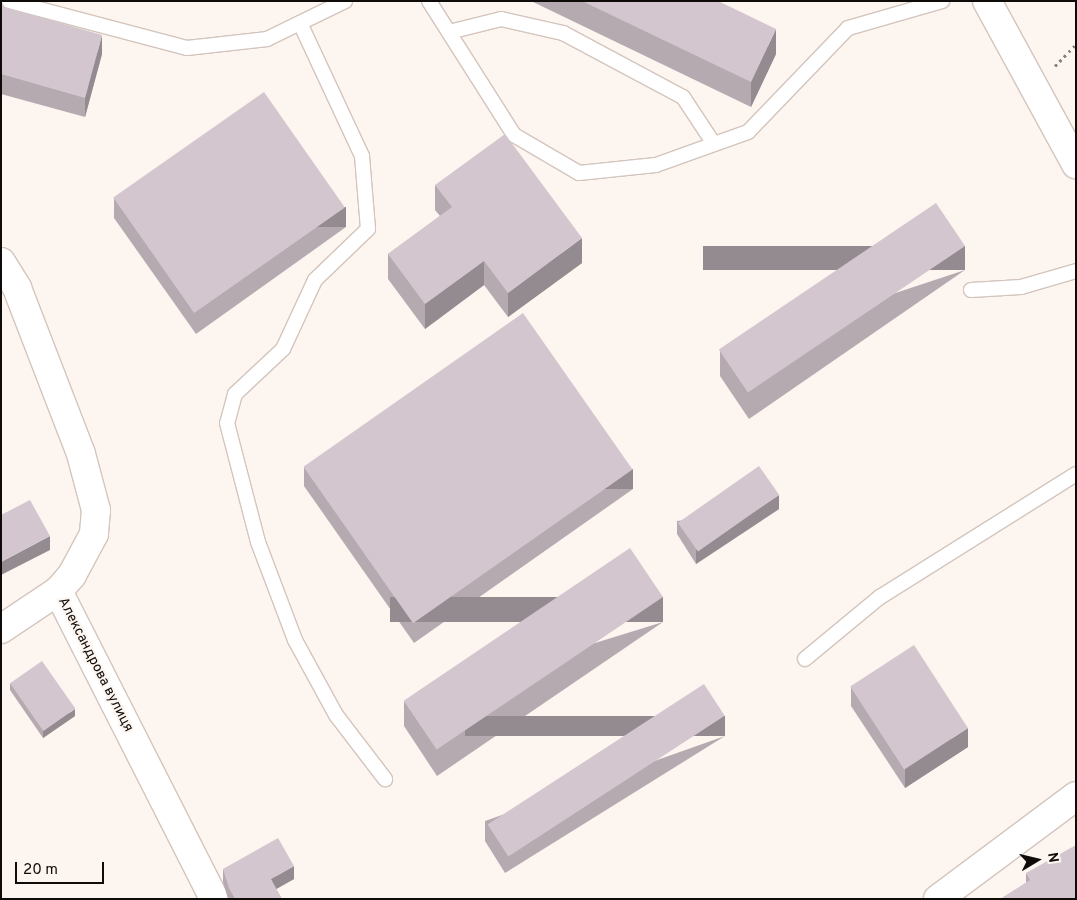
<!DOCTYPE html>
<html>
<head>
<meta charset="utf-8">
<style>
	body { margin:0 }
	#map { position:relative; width:1077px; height:900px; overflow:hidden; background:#fdf5f0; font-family:Overpass,sans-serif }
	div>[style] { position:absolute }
	.path>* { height:3px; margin-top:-1.5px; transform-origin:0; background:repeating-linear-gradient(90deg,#87817d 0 2.5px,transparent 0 6.5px) }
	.roads { filter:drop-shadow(1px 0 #d3c5bd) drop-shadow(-1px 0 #d3c5bd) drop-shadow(0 1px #d3c5bd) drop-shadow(0 -1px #d3c5bd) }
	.service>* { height:14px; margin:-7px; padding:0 7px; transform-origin:7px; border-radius:7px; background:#fff }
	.minor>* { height:28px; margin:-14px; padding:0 14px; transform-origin:14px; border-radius:14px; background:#fff }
	.tertiary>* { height:28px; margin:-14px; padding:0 14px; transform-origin:14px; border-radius:14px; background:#fff }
	.wall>* { inset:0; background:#b6aab1 }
	.shaded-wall>* { inset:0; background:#948b90; transform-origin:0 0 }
	.building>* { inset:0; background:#d4c6ce; transform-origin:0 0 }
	span { translate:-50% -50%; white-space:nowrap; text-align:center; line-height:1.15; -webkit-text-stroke:4px #fdf5f0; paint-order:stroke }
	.street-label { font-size:14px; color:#0f0b08 }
	.frame { position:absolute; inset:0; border:2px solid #0f0b08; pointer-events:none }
	.north { position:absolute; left:1012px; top:835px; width:50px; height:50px; -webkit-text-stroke:4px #fdf5f0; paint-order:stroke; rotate:81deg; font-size:14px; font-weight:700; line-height:20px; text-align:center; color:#0f0b08 }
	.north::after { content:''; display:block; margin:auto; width:18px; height:22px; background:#0f0b08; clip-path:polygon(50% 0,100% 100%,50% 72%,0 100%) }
	.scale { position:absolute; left:15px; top:862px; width:89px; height:22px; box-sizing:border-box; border:2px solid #0f0b08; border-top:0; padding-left:6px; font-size:15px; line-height:18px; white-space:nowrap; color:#0f0b08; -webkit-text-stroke:4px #fdf5f0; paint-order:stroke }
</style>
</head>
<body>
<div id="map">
	<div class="path">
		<i style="left:1055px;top:66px;width:30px;rotate:-46deg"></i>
	</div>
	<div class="roads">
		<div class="service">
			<i style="left:9px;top:1px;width:184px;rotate:14.8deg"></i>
			<i style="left:187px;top:48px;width:81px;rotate:-6.4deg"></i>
			<i style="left:267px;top:39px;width:87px;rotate:-26deg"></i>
			<i style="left:429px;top:1px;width:159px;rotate:57.6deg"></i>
			<i style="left:514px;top:135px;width:75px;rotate:30.3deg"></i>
			<i style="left:579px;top:173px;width:77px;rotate:-5.9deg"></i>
			<i style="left:656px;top:165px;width:98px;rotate:-19.7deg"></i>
			<i style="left:748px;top:132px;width:144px;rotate:-46.1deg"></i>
			<i style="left:848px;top:28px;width:98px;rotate:-16deg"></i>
			<i style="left:300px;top:23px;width:147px;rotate:65deg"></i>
			<i style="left:362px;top:156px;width:73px;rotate:85.3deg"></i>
			<i style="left:368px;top:229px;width:74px;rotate:136.1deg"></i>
			<i style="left:315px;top:280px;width:76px;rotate:114.9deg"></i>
			<i style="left:283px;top:349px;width:66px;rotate:136.8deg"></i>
			<i style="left:235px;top:394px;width:30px;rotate:105deg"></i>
			<i style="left:227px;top:423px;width:123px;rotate:75.4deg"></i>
			<i style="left:258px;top:542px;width:105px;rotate:69.3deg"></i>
			<i style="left:295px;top:640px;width:85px;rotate:61.3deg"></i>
			<i style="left:336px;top:715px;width:81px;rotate:52.6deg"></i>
			<i style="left:449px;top:32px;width:54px;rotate:-14deg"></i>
			<i style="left:501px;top:19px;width:64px;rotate:12.7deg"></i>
			<i style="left:563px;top:33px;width:136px;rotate:28.1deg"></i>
			<i style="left:683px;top:97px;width:56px;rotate:56.6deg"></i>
			<i style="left:971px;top:290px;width:50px;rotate:-3.4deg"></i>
			<i style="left:1021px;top:287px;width:57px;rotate:-16.2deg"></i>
			<i style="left:805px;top:659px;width:97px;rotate:-39.6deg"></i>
			<i style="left:880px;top:597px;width:231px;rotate:-32.1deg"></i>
		</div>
		<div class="minor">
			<i style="left:1px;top:262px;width:31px;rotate:58deg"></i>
			<i style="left:17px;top:288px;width:178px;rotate:68.9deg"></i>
			<i style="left:81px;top:454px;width:58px;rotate:75deg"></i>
			<i style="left:96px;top:510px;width:24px;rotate:95deg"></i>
			<i style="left:94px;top:534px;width:47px;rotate:118.2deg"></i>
			<i style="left:72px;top:575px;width:21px;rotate:131deg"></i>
			<i style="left:58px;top:591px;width:345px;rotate:63.1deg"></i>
			<i style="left:1px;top:629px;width:69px;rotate:-33.7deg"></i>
		</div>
		<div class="tertiary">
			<i style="left:987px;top:1px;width:186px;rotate:61.4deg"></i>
			<i style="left:938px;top:899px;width:172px;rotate:-36.7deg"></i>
		</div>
	</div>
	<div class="wall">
		<i style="clip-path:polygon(531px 1px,718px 1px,776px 54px,751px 107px)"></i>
		<i style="clip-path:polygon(1px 6px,102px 54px,85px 117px,1px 94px)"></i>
		<i style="clip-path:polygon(435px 185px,582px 263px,508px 317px,484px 285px,425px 329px,388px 279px,388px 254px,440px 216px,435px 210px)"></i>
		<i style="clip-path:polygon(114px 199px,346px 227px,196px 334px,114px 218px)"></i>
		<i style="clip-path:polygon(965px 270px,749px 419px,720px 376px,720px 351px)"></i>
		<i style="clip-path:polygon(304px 467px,633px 489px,414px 643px,304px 486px)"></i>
		<i style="clip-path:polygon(779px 509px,696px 564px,677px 534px,677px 521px)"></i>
		<i style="clip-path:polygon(663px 622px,437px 776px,404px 726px,404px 702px)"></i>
		<i style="clip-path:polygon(10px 683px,75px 716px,43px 738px,10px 690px)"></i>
		<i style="clip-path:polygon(851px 687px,968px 747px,905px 788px,851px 706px)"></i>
		<i style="clip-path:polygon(725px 736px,505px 873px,485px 841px,485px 821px)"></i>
		<i style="clip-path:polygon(223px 869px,294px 879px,276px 889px,282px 899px,228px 899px,223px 882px)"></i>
		<i style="clip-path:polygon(1026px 873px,1076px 899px,1026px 883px)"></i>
	</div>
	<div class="shaded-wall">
		<i style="clip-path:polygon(776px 29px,776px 54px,751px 107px,751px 82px)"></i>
		<i style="clip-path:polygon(102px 35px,102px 54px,85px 117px,85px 98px)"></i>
		<i style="left:346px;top:207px;width:20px;height:184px;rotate:90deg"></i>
		<i style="clip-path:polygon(582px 238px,582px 263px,508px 317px,508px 293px)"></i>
		<i style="left:965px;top:246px;width:24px;height:262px;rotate:90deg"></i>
		<i style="clip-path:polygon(484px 261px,484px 285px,425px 329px,425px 304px)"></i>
		<i style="left:633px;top:469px;width:20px;height:268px;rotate:90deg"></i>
		<i style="clip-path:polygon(779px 495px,779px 509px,696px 564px,696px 550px)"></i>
		<i style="clip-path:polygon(50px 536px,50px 550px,1px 575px,1px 562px)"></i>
		<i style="left:663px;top:597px;width:25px;height:273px;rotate:90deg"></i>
		<i style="clip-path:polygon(75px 709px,75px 716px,43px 738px,43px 731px)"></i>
		<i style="left:725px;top:716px;width:20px;height:260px;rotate:90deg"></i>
		<i style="clip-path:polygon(968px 728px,968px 747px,905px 788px,905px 769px)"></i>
		<i style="clip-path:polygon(294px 866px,294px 879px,271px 892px,271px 879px)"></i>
	</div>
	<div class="building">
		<i style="clip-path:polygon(582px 1px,718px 1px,776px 29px,751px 82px)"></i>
		<i style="clip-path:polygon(1px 6px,102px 35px,85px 98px,1px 74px)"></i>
		<i style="left:264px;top:92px;width:141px;height:184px;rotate:55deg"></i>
		<i style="clip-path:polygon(505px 134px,582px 238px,508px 293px,484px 261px,425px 304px,388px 254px,452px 207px,435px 185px)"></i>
		<i style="left:936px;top:203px;width:52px;height:262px;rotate:56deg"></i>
		<i style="left:523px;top:313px;width:191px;height:268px;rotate:55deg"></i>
		<i style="left:759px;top:466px;width:35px;height:99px;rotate:55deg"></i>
		<i style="clip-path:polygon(30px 500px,50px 536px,1px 562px,1px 515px)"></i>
		<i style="left:630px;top:548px;width:59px;height:273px;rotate:56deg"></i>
		<i style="left:914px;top:645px;width:99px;height:76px;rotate:57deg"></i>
		<i style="left:42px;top:661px;width:58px;height:39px;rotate:55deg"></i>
		<i style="left:704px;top:684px;width:38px;height:258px;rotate:57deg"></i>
		<i style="clip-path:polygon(278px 838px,294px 866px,271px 879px,282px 899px,235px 899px,229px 888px,223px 869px)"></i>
		<i style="clip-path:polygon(1076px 845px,1076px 899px,1000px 899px,1030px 880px,1026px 873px)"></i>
	</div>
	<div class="street-label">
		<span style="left:95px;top:665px;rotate:63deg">Александрова вулиця</span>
	</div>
	<div class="frame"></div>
	<div class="north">N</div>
	<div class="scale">20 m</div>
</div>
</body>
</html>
